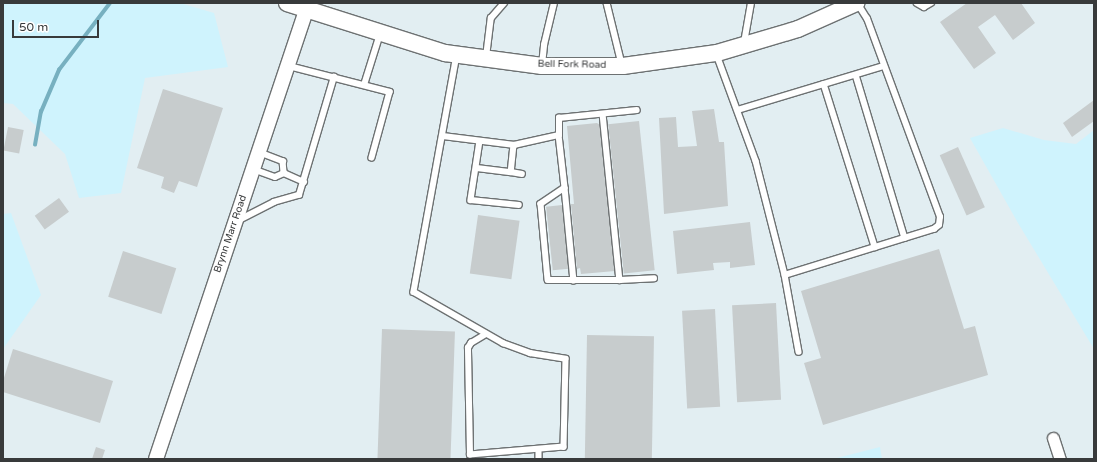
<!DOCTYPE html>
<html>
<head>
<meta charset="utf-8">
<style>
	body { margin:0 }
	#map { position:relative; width:1097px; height:462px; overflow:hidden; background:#f6fbfc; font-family:"Varela Round",sans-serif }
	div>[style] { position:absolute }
	.built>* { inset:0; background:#e2eef2; transform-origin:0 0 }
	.green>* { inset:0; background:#cff3fd }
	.stream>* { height:3.5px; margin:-1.75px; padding:0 1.75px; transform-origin:1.75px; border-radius:1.75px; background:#77b0c0 }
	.building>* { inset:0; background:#c7cccd; transform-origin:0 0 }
	.roads { filter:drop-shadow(1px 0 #6d7172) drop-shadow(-1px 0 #6d7172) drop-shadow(0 1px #6d7172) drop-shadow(0 -1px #6d7172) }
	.service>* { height:5.5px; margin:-2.75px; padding:0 2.75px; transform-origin:2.75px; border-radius:2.75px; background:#fff }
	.minor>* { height:11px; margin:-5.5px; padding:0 5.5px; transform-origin:5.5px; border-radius:5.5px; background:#fff }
	.tertiary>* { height:14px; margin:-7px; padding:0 7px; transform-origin:7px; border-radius:7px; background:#fff }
	.secondary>* { height:16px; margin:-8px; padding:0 8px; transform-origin:8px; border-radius:8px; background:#fff }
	span { translate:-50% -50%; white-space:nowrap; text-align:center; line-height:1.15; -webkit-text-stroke:3px #fff; paint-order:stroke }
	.street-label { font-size:10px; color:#383a3b }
	.frame { position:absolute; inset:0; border:4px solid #383a3b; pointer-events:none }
	.scale { position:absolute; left:12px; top:20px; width:87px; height:18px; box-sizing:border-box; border:2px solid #383a3b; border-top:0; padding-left:5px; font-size:12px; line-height:14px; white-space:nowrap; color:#383a3b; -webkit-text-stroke:3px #fff; paint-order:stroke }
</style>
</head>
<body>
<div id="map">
	<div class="built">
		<i style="left:3px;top:3px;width:1091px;height:456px"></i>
	</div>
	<div class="green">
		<i style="clip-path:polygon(3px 3px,180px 3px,214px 13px,228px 67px,145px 78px,121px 193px,79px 198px,65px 154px,13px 104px,3px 103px)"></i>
		<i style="clip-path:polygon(1003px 128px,1044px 140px,1076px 144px,1094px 130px,1094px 349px,1018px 223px,970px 138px)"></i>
		<i style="clip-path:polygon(11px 213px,41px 295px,3px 349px,3px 214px)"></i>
		<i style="clip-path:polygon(880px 447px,882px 459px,833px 459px)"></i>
	</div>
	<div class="stream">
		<i style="left:35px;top:145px;width:34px;rotate:-80deg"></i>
		<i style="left:41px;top:112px;width:46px;rotate:-66.8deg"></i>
		<i style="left:59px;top:70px;width:84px;rotate:-52.7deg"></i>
	</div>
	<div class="building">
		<i style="clip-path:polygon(967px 3px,1021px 3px,1035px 23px,1013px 40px,995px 15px,978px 27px,996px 53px,974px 69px,940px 22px)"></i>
		<i style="clip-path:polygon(163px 89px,223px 108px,197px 187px,179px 181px,174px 193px,161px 188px,164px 177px,137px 168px)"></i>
		<i style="clip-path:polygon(1094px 100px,1094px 121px,1072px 137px,1063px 123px)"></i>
		<i style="clip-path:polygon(714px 109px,719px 142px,724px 142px,728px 206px,664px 214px,659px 118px,676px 117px,678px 147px,697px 146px,692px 111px)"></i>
		<i style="left:639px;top:121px;width:150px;height:31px;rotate:84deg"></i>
		<i style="clip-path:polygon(597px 123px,600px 125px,615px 271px,581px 274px,580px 268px,577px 269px,571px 204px,574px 204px,567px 126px)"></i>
		<i style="left:8px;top:127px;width:16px;height:24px;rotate:11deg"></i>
		<i style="left:958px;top:147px;width:66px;height:20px;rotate:66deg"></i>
		<i style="left:59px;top:198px;width:17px;height:30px;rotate:54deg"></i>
		<i style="left:562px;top:205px;width:64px;height:16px;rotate:84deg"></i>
		<i style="left:478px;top:215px;width:42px;height:59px;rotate:8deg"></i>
		<i style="clip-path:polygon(750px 222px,755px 265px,730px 268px,730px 262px,713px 263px,714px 270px,677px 274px,673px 231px)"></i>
		<i style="clip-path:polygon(939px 249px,964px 329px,975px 326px,988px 375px,823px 425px,804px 363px,821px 358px,801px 291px)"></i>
		<i style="left:123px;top:251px;width:56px;height:48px;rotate:18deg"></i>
		<i style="left:776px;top:303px;width:97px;height:44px;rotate:87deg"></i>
		<i style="left:715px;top:309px;width:98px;height:33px;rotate:87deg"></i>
		<i style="left:382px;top:329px;width:73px;height:130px;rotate:2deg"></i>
		<i style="left:587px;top:335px;width:67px;height:123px;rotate:1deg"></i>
		<i style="clip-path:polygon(13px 349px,113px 381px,100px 423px,3px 392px,3px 381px)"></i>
		<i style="clip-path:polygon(96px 447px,105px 450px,102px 459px,92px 459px)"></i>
	</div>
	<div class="roads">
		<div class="service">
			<i style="left:607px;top:3px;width:63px;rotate:76.2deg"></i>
			<i style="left:917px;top:3px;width:8px;rotate:30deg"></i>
			<i style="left:924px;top:7px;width:8px;rotate:-30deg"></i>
			<i style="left:744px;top:43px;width:41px;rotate:-80.1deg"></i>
			<i style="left:457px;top:55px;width:241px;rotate:100.3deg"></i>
			<i style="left:414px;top:292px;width:103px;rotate:29.8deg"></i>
			<i style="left:503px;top:343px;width:29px;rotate:20deg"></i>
			<i style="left:530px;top:353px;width:36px;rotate:9deg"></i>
			<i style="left:566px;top:359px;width:88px;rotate:91.3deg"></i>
			<i style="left:564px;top:447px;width:94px;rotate:175.1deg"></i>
			<i style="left:470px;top:455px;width:107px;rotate:-91.1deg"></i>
			<i style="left:468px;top:348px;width:6px;rotate:-59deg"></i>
			<i style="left:471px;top:343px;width:17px;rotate:-31deg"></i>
			<i style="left:717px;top:55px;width:113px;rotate:69.8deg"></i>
			<i style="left:756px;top:161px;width:118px;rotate:75.7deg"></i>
			<i style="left:785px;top:275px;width:78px;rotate:79.7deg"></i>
			<i style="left:486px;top:57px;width:39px;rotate:-83deg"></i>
			<i style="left:491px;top:18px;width:20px;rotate:-49deg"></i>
			<i style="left:542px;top:65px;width:20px;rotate:-84deg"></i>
			<i style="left:544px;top:45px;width:43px;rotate:-76.6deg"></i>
			<i style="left:289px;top:66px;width:104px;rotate:14.4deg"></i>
			<i style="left:390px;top:92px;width:68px;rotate:105.3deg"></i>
			<i style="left:856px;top:75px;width:170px;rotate:73.3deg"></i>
			<i style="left:824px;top:84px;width:171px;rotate:72.6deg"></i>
			<i style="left:364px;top:85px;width:53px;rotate:-72.6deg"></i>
			<i style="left:738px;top:110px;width:152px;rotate:-16.8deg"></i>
			<i style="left:603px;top:114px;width:167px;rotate:84.2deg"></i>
			<i style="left:620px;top:280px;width:34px;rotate:-3deg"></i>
			<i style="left:559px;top:135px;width:53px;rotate:83.5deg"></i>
			<i style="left:565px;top:188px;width:29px;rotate:146deg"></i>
			<i style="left:541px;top:204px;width:76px;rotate:84.7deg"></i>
			<i style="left:548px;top:280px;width:72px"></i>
			<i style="left:443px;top:136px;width:72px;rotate:7.2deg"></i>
			<i style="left:514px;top:145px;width:46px;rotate:-12.5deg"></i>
			<i style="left:559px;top:135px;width:17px;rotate:-90deg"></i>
			<i style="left:559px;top:118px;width:78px;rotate:-5.9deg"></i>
			<i style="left:480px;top:141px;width:60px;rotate:98.7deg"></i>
			<i style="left:471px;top:200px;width:48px;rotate:5.9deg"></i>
			<i style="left:514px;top:145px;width:27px;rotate:96deg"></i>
			<i style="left:511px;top:172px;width:11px;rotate:10deg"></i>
			<i style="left:259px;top:152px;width:26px;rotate:21deg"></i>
			<i style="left:283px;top:161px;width:12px;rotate:85deg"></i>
			<i style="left:284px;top:173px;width:22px;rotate:24deg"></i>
			<i style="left:477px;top:168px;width:34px;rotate:7deg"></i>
			<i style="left:253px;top:169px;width:23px;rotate:20deg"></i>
			<i style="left:275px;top:177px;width:10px;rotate:-24deg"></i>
			<i style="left:565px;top:188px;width:93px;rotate:84.5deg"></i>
			<i style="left:239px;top:220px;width:39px;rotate:-27deg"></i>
			<i style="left:274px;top:202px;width:26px;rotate:-16deg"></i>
			<i style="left:299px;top:195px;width:123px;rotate:-73.5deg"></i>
			<i style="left:785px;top:275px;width:156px;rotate:-17.2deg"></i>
			<i style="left:934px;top:229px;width:6px;rotate:-39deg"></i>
			<i style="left:939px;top:225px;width:8px;rotate:-83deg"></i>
			<i style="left:940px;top:217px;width:211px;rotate:-110.2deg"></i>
			<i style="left:867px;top:19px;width:19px;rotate:-122deg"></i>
			<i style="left:539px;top:450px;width:9px;rotate:90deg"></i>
		</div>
		<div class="minor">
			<i style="left:1053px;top:438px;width:22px;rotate:72deg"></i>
		</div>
		<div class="tertiary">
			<i style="left:156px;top:459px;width:475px;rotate:-71.5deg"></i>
		</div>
		<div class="secondary">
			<i style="left:287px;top:3px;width:166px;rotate:17.6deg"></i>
			<i style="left:445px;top:53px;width:98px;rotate:7.6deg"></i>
			<i style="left:542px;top:66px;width:81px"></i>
			<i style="left:623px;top:66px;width:95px;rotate:-7.9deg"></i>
			<i style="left:717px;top:53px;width:84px;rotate:-16.5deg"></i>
			<i style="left:798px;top:29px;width:64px;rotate:-24.1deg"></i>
		</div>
	</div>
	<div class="street-label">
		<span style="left:572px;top:65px;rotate:1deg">Bell Fork Road</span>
		<span style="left:231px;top:234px;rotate:-71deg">Brynn Marr Road</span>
	</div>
	<div class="frame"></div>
	<div class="scale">50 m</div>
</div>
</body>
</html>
